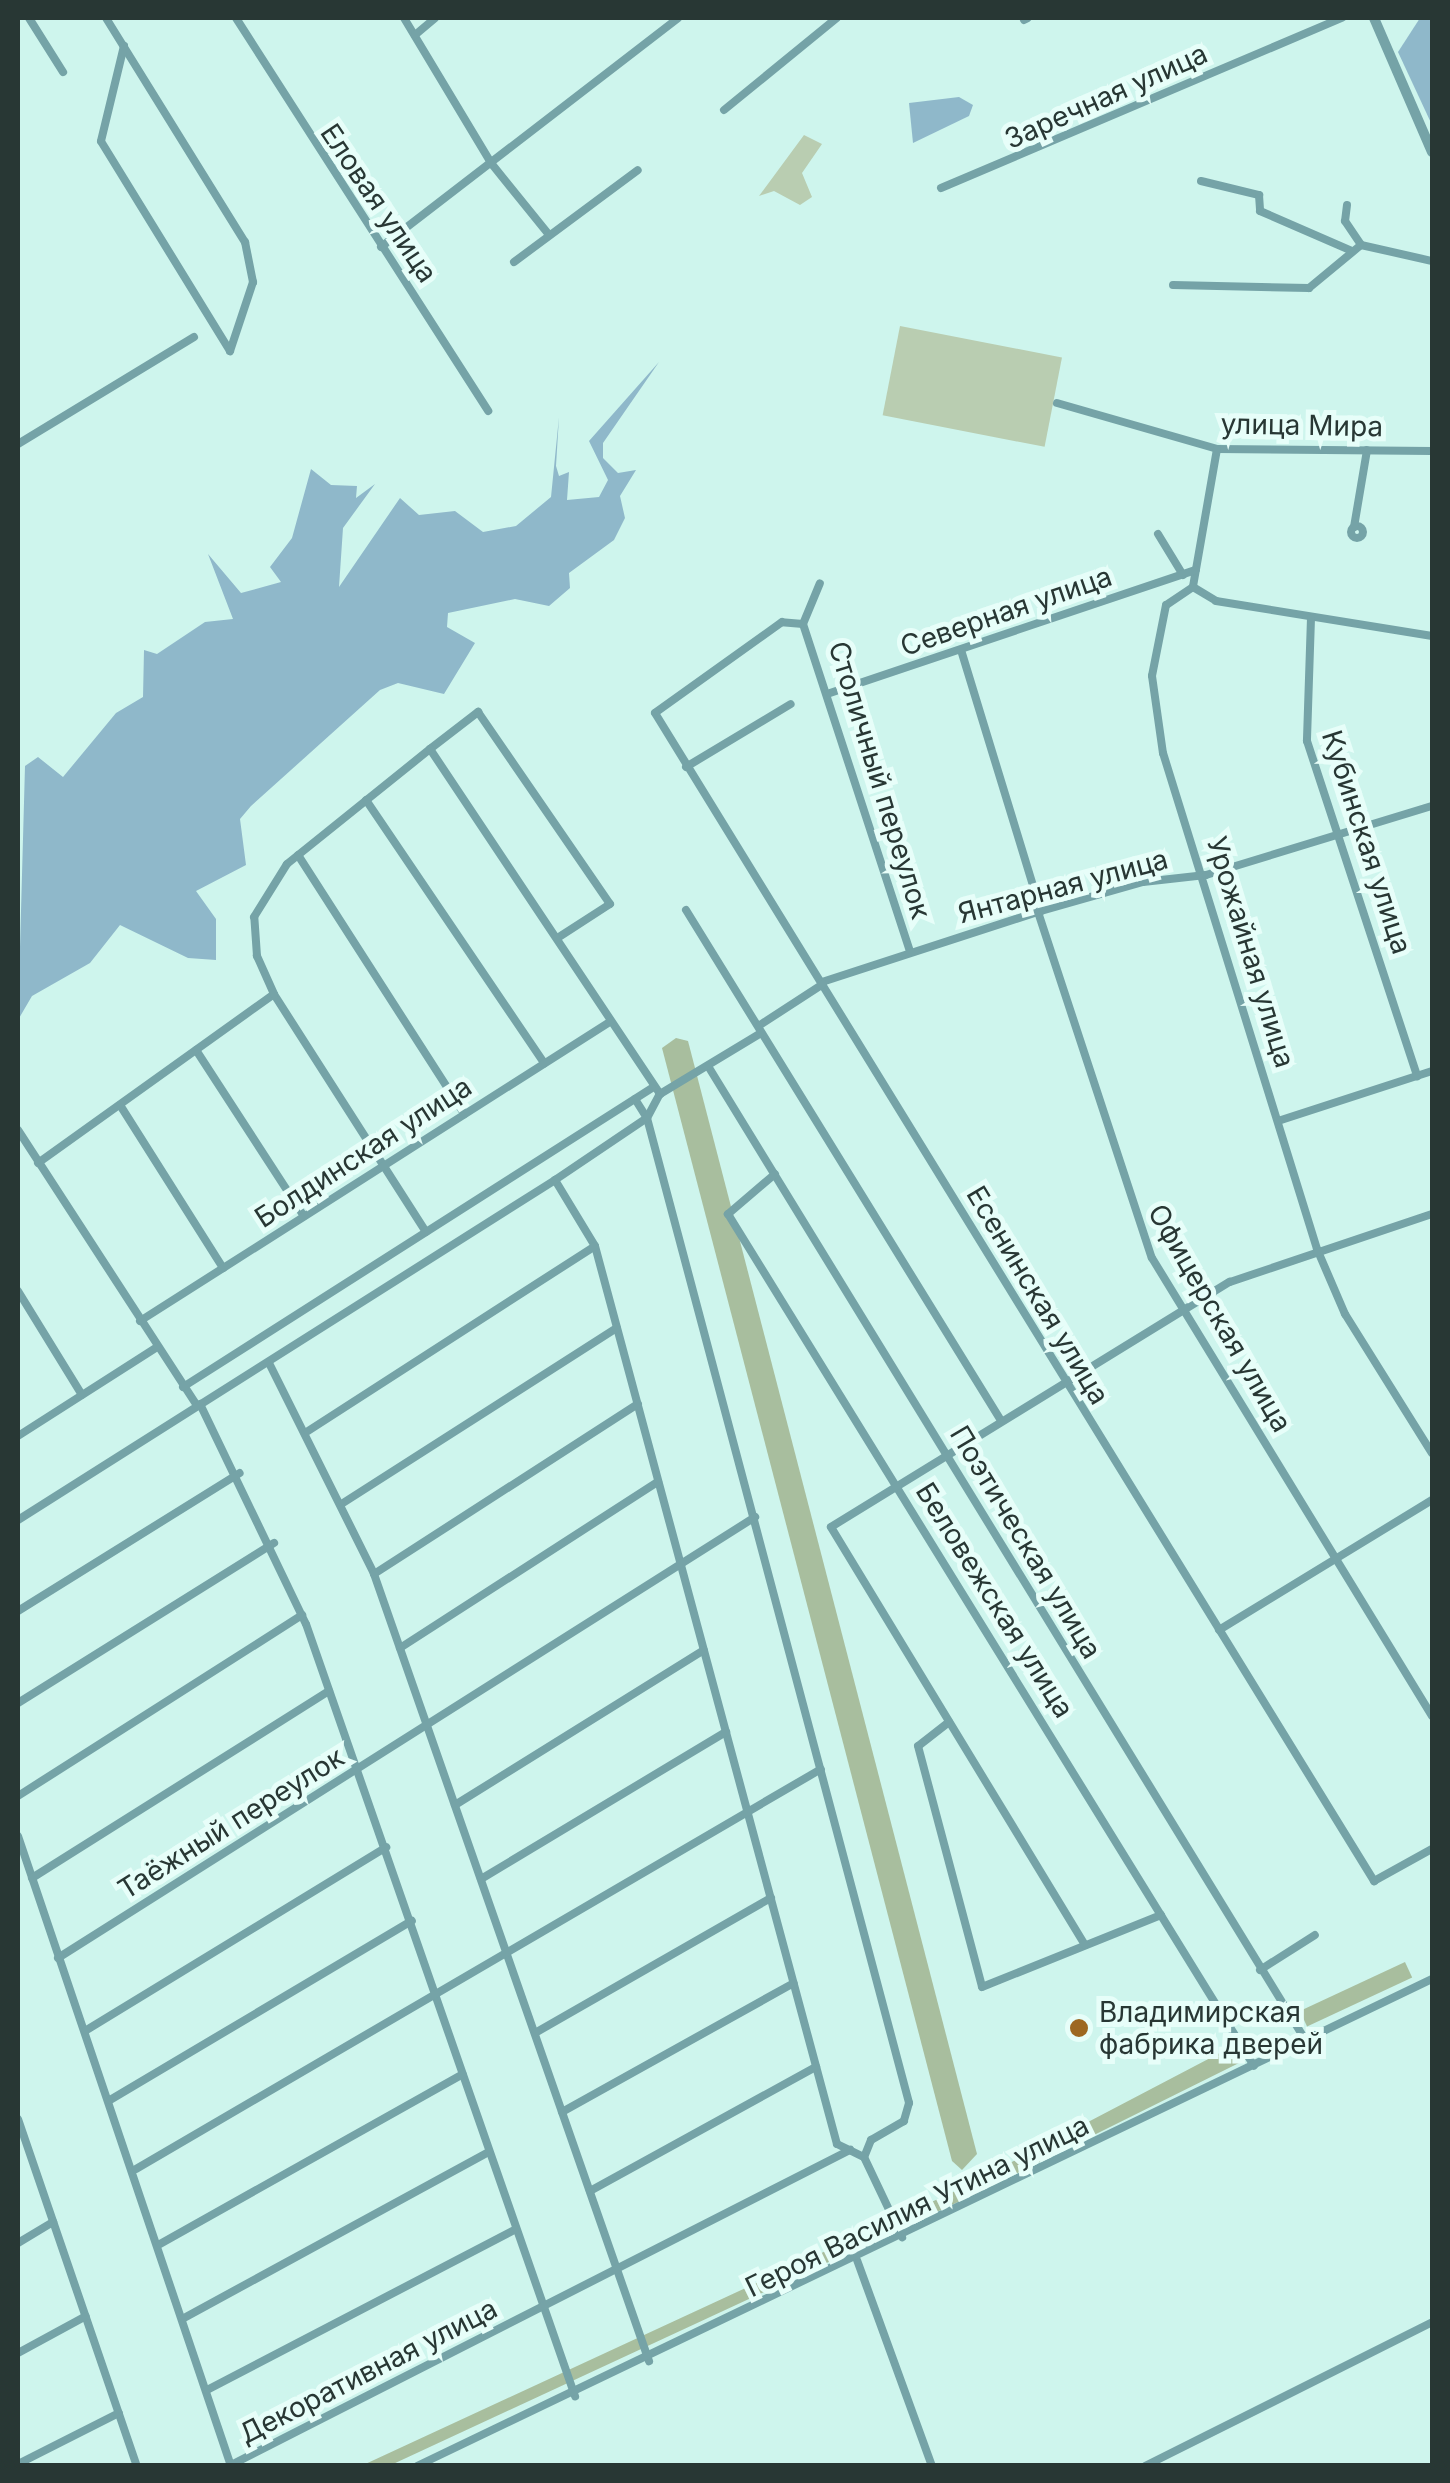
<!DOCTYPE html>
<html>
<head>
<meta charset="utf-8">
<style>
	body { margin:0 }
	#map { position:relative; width:1450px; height:2483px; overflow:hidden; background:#cef5ed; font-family:Inter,sans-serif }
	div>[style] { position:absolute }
	.green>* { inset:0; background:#b9cdb1; transform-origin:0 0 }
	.forest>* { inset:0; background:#a8be9e; transform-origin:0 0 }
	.water>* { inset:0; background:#8fb8ca }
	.minor>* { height:8px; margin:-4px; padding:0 4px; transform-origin:4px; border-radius:4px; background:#75a3a7 }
	.minor>.ring { margin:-4px; padding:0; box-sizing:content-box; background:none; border:8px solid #75a3a7; border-radius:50% }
	.tertiary>* { height:10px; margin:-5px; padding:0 5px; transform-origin:5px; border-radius:5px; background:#75a3a7 }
	.dots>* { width:28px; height:28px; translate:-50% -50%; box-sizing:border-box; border:5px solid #e7fef9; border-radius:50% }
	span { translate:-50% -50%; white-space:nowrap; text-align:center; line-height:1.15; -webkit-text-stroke:10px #e7fef9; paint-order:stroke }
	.street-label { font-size:28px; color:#283734 }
	.poi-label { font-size:28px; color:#283734 }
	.left { translate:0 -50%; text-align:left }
	.frame { position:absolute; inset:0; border:20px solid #283734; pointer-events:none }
</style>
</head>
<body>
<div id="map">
	<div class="green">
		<i style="clip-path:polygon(804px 135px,822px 144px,802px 173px,812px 197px,800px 205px,774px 191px,759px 196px)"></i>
		<i style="left:900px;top:326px;width:165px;height:91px;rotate:11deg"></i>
	</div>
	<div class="forest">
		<i style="clip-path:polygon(676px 1038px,688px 1041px,977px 2154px,962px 2170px,952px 2161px,662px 1048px)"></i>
		<i style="left:1405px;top:1962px;width:17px;height:116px;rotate:65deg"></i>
		<i style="clip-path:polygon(1235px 2045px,1243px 2061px,971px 2196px,391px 2465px,361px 2466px,966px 2186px)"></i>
	</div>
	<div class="water">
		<i style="clip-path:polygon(1420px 18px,1432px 18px,1432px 125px,1398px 52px)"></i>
		<i style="clip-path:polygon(959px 97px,973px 105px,969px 116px,913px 143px,909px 103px)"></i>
		<i style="clip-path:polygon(659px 362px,603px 443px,603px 458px,618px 473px,636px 470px,620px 496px,625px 518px,614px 540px,569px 573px,570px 588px,549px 606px,515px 599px,448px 613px,447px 627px,475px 643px,444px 694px,398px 683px,380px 690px,251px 806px,240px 819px,246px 865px,196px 891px,216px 919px,216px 960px,188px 958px,120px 925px,90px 963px,32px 996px,18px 1020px,25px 766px,38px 757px,63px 777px,116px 713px,143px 697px,144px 650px,157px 654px,205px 622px,233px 619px,208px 554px,241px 593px,281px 582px,270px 567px,292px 538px,311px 469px,331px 485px,357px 486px,356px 498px,375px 484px,343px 528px,339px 587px,400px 498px,419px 515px,455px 511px,483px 532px,516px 526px,551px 497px,559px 417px,556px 466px,559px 476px,569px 472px,567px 500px,599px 497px,608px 480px,589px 441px)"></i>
	</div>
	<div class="minor">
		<i style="left:29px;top:18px;width:64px;rotate:57.8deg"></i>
		<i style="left:106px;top:18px;width:264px;rotate:58.2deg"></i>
		<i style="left:245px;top:242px;width:41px;rotate:78.7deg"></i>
		<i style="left:253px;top:282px;width:73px;rotate:108.4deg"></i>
		<i style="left:230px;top:351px;width:246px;rotate:-121.6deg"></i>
		<i style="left:101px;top:141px;width:98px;rotate:-76.4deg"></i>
		<i style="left:236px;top:18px;width:467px;rotate:57.3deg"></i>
		<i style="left:404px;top:18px;width:169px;rotate:59deg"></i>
		<i style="left:491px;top:163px;width:92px;rotate:51.1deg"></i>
		<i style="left:1024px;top:20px;width:4px;rotate:-27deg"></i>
		<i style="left:415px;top:35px;width:26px;rotate:-40deg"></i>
		<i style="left:724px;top:110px;width:146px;rotate:-39.2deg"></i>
		<i style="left:1201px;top:181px;width:60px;rotate:13.6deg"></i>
		<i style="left:1259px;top:195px;width:16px;rotate:86deg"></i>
		<i style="left:1260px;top:211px;width:100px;rotate:23.5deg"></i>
		<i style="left:941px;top:188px;width:436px;rotate:-23deg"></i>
		<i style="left:1347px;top:205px;width:16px;rotate:97deg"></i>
		<i style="left:1345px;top:221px;width:29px;rotate:56deg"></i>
		<i style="left:381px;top:247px;width:375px;rotate:-37.6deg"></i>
		<i style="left:514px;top:262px;width:154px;rotate:-36.6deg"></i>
		<i style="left:1173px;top:285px;width:136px;rotate:1.3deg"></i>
		<i style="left:1309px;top:288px;width:67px;rotate:-39.6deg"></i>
		<i style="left:1361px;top:245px;width:73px;rotate:12.7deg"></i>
		<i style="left:1057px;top:403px;width:166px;rotate:16deg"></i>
		<i style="left:1217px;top:449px;width:215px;rotate:0.5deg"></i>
		<i style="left:18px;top:444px;width:206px;rotate:-31.3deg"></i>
		<i style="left:1217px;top:449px;width:140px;rotate:99.9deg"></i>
		<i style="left:1193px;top:587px;width:32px;rotate:146deg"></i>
		<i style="left:1166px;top:605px;width:72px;rotate:101.2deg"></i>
		<i style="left:1152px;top:676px;width:78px;rotate:81.9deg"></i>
		<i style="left:1163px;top:753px;width:519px;rotate:72.75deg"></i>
		<i style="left:1317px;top:1249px;width:71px;rotate:66.7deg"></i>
		<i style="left:1345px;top:1314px;width:164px;rotate:58deg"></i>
		<i class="ring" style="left:1351px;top:526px;width:4px;height:4px"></i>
		<i style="left:1354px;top:527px;width:78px;rotate:-80.4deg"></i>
		<i style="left:1158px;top:534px;width:48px;rotate:58.6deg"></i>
		<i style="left:1193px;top:587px;width:27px;rotate:31deg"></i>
		<i style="left:1216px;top:601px;width:219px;rotate:9.2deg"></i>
		<i style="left:1311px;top:618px;width:123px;rotate:91.9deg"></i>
		<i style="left:1307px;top:741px;width:353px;rotate:71.8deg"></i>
		<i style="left:803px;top:624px;width:21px;rotate:-175deg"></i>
		<i style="left:782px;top:622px;width:156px;rotate:144.4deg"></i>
		<i style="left:655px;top:713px;width:1372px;rotate:58.38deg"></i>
		<i style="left:1374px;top:1881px;width:66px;rotate:-28.9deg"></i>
		<i style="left:803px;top:624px;width:345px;rotate:71.9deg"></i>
		<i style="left:803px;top:624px;width:44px;rotate:-67.5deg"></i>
		<i style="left:961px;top:650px;width:273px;rotate:73deg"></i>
		<i style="left:830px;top:693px;width:386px;rotate:-18.6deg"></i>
		<i style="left:430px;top:749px;width:61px;rotate:-37.6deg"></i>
		<i style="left:478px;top:712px;width:233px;rotate:55.5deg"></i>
		<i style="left:610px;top:904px;width:61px;rotate:147.1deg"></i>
		<i style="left:686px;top:767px;width:122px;rotate:-31deg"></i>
		<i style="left:366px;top:800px;width:318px;rotate:55.9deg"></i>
		<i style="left:298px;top:855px;width:308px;rotate:57.3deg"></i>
		<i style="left:686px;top:910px;width:598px;rotate:58.33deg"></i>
		<i style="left:1038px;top:912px;width:364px;rotate:71.8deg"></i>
		<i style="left:1152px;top:1258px;width:537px;rotate:58.56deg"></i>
		<i style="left:822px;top:982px;width:230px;rotate:-18deg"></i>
		<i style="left:1041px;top:911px;width:106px;rotate:-15.9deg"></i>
		<i style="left:1143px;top:882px;width:63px;rotate:-6.3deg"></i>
		<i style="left:1206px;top:875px;width:236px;rotate:-17deg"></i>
		<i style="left:760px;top:1025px;width:75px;rotate:-33.1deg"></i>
		<i style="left:196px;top:1050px;width:198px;rotate:57deg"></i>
		<i style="left:708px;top:1066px;width:1144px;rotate:58.48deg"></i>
		<i style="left:635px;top:1099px;width:22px;rotate:58deg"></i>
		<i style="left:647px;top:1118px;width:1019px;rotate:75.1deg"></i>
		<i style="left:909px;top:2103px;width:19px;rotate:106deg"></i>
		<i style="left:904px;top:2121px;width:38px;rotate:150deg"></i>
		<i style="left:871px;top:2140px;width:18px;rotate:112deg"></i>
		<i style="left:864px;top:2157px;width:89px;rotate:64.6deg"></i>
		<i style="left:120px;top:1105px;width:193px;rotate:57.7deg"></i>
		<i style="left:1278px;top:1121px;width:162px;rotate:-18deg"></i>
		<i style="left:18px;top:1130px;width:329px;rotate:57deg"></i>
		<i style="left:38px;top:1163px;width:290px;rotate:-35.6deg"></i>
		<i style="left:775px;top:1174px;width:62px;rotate:139.6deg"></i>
		<i style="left:728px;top:1214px;width:1001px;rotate:58.31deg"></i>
		<i style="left:555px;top:1180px;width:77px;rotate:58.8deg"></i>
		<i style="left:595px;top:1246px;width:930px;rotate:74.92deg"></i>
		<i style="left:837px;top:2144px;width:30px;rotate:26deg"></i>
		<i style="left:426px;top:1232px;width:282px;rotate:-122.6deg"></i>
		<i style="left:274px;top:994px;width:42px;rotate:-114.1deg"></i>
		<i style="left:257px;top:956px;width:39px;rotate:-94deg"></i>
		<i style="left:254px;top:917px;width:62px;rotate:-58.1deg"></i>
		<i style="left:287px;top:864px;width:184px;rotate:-38.8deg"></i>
		<i style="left:430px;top:749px;width:415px;rotate:56.3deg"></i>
		<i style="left:18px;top:1291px;width:122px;rotate:58.4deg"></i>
		<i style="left:140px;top:1321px;width:558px;rotate:-32.49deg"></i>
		<i style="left:269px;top:1363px;width:236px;rotate:63.5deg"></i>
		<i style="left:374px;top:1574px;width:834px;rotate:70.74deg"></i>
		<i style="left:183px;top:1387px;width:556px;rotate:-32.52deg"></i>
		<i style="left:200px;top:1404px;width:244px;rotate:64.3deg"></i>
		<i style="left:306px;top:1624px;width:818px;rotate:70.79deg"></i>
		<i style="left:308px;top:1431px;width:341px;rotate:-32.8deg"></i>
		<i style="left:18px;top:1436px;width:165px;rotate:-32.6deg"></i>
		<i style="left:343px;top:1503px;width:325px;rotate:-32.6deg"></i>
		<i style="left:18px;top:1520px;width:636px;rotate:-32.34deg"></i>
		<i style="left:555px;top:1180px;width:111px;rotate:-34deg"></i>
		<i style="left:647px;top:1118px;width:27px;rotate:-62deg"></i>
		<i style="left:660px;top:1094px;width:118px;rotate:-31.1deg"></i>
		<i style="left:374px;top:1574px;width:314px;rotate:-32.8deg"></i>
		<i style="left:18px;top:1611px;width:261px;rotate:-31.9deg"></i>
		<i style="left:1219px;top:1630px;width:250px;rotate:-31.4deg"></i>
		<i style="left:400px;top:1648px;width:307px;rotate:-32.8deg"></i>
		<i style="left:18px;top:1703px;width:302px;rotate:-32deg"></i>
		<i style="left:949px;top:1722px;width:39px;rotate:142deg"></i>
		<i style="left:918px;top:1746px;width:249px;rotate:75.1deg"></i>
		<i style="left:982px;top:1987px;width:193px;rotate:-21.9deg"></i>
		<i style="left:18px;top:1796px;width:337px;rotate:-32.5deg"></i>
		<i style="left:455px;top:1805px;width:293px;rotate:-31.9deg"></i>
		<i style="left:18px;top:1836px;width:665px;rotate:71.32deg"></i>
		<i style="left:32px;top:1878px;width:351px;rotate:-32.2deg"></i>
		<i style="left:481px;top:1879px;width:286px;rotate:-31deg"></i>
		<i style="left:1085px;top:1945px;width:489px;rotate:-121.3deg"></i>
		<i style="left:831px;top:1527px;width:468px;rotate:-31.6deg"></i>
		<i style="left:1230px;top:1282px;width:213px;rotate:-18.6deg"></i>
		<i style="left:58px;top:1958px;width:825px;rotate:-32.32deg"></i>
		<i style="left:1260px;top:1970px;width:65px;rotate:-32.5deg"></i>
		<i style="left:85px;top:2031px;width:353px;rotate:-31.4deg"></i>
		<i style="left:535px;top:2033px;width:272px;rotate:-29.8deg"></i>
		<i style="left:110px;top:2100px;width:351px;rotate:-30.7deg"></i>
		<i style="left:562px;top:2112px;width:265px;rotate:-29.1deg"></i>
		<i style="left:18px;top:2119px;width:367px;rotate:71.1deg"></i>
		<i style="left:136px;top:2169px;width:793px;rotate:-30.28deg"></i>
		<i style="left:590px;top:2191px;width:258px;rotate:-28.8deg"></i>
		<i style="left:18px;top:2243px;width:41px;rotate:-31deg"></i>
		<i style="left:160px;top:2244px;width:347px;rotate:-29.3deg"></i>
		<i style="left:857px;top:2260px;width:219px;rotate:70deg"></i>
		<i style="left:184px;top:2318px;width:347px;rotate:-28.6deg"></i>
		<i style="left:18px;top:2353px;width:77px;rotate:-28.6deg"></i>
		<i style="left:207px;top:2390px;width:347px;rotate:-27.5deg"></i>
		<i style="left:18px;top:2464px;width:113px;rotate:-26.8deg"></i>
		<i style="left:231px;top:2465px;width:695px;rotate:-26.97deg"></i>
		<i style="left:417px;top:2466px;width:1126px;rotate:-25.63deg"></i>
		<i style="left:1145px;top:2466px;width:321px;rotate:-26.6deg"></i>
	</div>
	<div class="tertiary">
		<i style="left:1374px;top:18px;width:146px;rotate:66.6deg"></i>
	</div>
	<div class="dots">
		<i style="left:1079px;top:2028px;background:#9d6821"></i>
	</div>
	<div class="street-label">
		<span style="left:1106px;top:96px;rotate:-24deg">Заречная улица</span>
		<span style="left:379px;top:203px;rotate:56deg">Еловая улица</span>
		<span style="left:1302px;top:425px;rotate:1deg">улица Мира</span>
		<span style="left:1006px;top:611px;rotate:-19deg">Северная улица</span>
		<span style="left:880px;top:780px;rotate:73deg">Столичный переулок</span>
		<span style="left:1367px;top:842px;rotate:72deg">Кубинская улица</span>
		<span style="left:1063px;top:886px;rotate:-15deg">Янтарная улица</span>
		<span style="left:1251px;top:952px;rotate:73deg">Урожайная улица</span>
		<span style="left:363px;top:1152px;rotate:-33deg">Болдинская улица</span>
		<span style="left:1038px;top:1295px;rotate:59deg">Есенинская улица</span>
		<span style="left:1220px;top:1318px;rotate:60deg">Офицерская улица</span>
		<span style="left:1026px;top:1542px;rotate:59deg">Поэтическая улица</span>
		<span style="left:995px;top:1600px;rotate:58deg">Беловежская улица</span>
		<span style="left:231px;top:1823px;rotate:-32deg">Таёжный переулок</span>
		<span style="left:917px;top:2206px;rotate:-26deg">Героя Василия Утина улица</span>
		<span style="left:368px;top:2371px;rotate:-27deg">Декоративная улица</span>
	</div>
	<div class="poi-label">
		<span class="left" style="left:1099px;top:2028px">Владимирская<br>фабрика дверей</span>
	</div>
	<div class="frame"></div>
</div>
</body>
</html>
